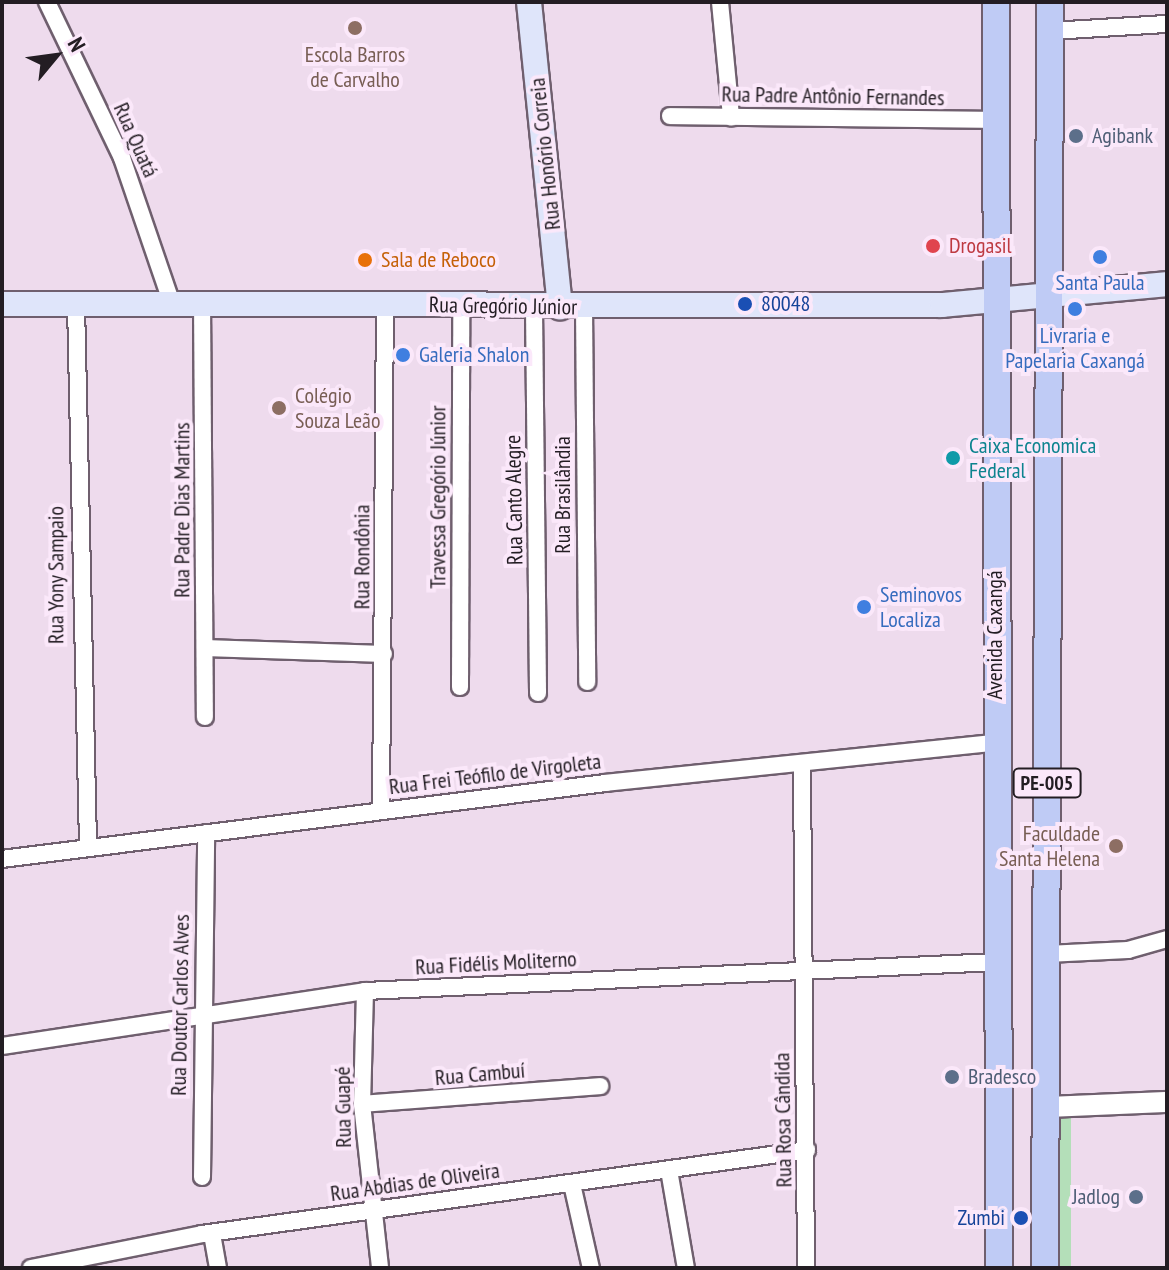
<!DOCTYPE html>
<html>
<head>
<meta charset="utf-8">
<style>
	body { margin:0 }
	#map { position:relative; width:1169px; height:1270px; overflow:hidden; background:#eedbed; font-family:"PT Sans Narrow",sans-serif }
	div>[style] { position:absolute }
	.green>* { inset:0; background:#b4dfb9; transform-origin:0 0 }
	.roads { filter:drop-shadow(2px 0 #6f5f6e) drop-shadow(-2px 0 #6f5f6e) drop-shadow(0 2px #6f5f6e) drop-shadow(0 -2px #6f5f6e) }
	.minor>* { height:16px; margin:-8px; padding:0 8px; transform-origin:8px; border-radius:8px; background:#fff }
	.tertiary>* { height:20px; margin:-10px; padding:0 10px; transform-origin:10px; border-radius:10px; background:#fff }
	.secondary>* { height:24px; margin:-12px; padding:0 12px; transform-origin:12px; border-radius:12px; background:#dfe5fa }
	.primary>* { height:26px; margin:-13px; padding:0 13px; transform-origin:13px; border-radius:13px; background:#bfcbf5 }
	.dots>* { width:22px; height:22px; translate:-50% -50%; box-sizing:border-box; border:4px solid #fbe8fa; border-radius:50% }
	span { translate:-50% -50%; white-space:nowrap; text-align:center; line-height:1.15; -webkit-text-stroke:8px #fbe8fa; paint-order:stroke }
	.shield-label span { padding:2px 6px; background:#fbe8fa; border:2px solid; border-radius:6px; -webkit-text-stroke-width:0 }
	.shield-label { font-size:20px; color:#231d23; font-weight:700 }
	.education-label { font-size:22px; color:#785e54 }
	.left { translate:0 -50%; text-align:left }
	.right { translate:-100% -50%; text-align:right }
	.street-label { font-size:22px; color:#231d23 }
	.service-label { font-size:22px; color:#4e5e75 }
	.health-label { font-size:22px; color:#be3a42 }
	.food-label { font-size:22px; color:#c56008 }
	.shop-label { font-size:22px; color:#366cbe }
	.transit-label { font-size:22px; color:#164399 }
	.culture-label { font-size:22px; color:#0d838f }
	.frame { position:absolute; inset:0; border:4px solid #231d23; pointer-events:none }
	.north { position:absolute; left:16px; top:16px; width:80px; height:80px; -webkit-text-stroke:6px #fbe8fa; paint-order:stroke; rotate:61deg; font-size:22px; font-weight:700; line-height:32px; text-align:center; color:#231d23 }
	.north::after { content:''; display:block; margin:auto; width:28px; height:36px; background:#231d23; clip-path:polygon(50% 0,100% 100%,50% 72%,0 100%) }
</style>
</head>
<body>
<div id="map">
	<div class="green">
		<i style="left:1056px;top:1113px;width:15px;height:155px"></i>
	</div>
	<div class="roads">
		<div class="minor">
			<i style="left:47px;top:2px;width:173px;rotate:64.3deg"></i>
			<i style="left:122px;top:158px;width:151px;rotate:71.1deg"></i>
			<i style="left:720px;top:2px;width:116px;rotate:84.5deg"></i>
			<i style="left:1051px;top:31px;width:116px;rotate:-3.5deg"></i>
			<i style="left:670px;top:116px;width:324px;rotate:0.7deg"></i>
			<i style="left:202px;top:302px;width:415px;rotate:89.6deg"></i>
			<i style="left:76px;top:303px;width:542px;rotate:88.73deg"></i>
			<i style="left:584px;top:307px;width:375px;rotate:89.5deg"></i>
			<i style="left:534px;top:308px;width:385px;rotate:89.4deg"></i>
			<i style="left:205px;top:648px;width:179px;rotate:1.9deg"></i>
			<i style="left:460px;top:687px;width:380px;rotate:-89.8deg"></i>
			<i style="left:802px;top:764px;width:504px;rotate:89.55deg"></i>
			<i style="left:381px;top:811px;width:508px;rotate:-89.55deg"></i>
			<i style="left:2px;top:859px;width:608px;rotate:-7.18deg"></i>
			<i style="left:605px;top:783px;width:392px;rotate:-5.9deg"></i>
			<i style="left:1047px;top:954px;width:81px;rotate:-2.8deg"></i>
			<i style="left:1128px;top:950px;width:41px;rotate:-15.8deg"></i>
			<i style="left:365px;top:991px;width:113px;rotate:91.5deg"></i>
			<i style="left:362px;top:1104px;width:165px;rotate:83.7deg"></i>
			<i style="left:2px;top:1046px;width:367px;rotate:-8.6deg"></i>
			<i style="left:365px;top:991px;width:632px;rotate:-2.63deg"></i>
			<i style="left:362px;top:1104px;width:239px;rotate:-4.3deg"></i>
			<i style="left:669px;top:1170px;width:99px;rotate:80.2deg"></i>
			<i style="left:202px;top:1177px;width:344px;rotate:-89.3deg"></i>
			<i style="left:572px;top:1184px;width:86px;rotate:77.3deg"></i>
			<i style="left:212px;top:1234px;width:35px;rotate:80deg"></i>
			<i style="left:31px;top:1268px;width:174px;rotate:-11.2deg"></i>
			<i style="left:202px;top:1234px;width:611px;rotate:-7.9deg"></i>
		</div>
		<div class="tertiary">
			<i style="left:1046px;top:1107px;width:121px;rotate:-2.4deg"></i>
		</div>
		<div class="secondary">
			<i style="left:529px;top:2px;width:307px;rotate:84.2deg"></i>
			<i style="left:2px;top:304px;width:940px;rotate:0.06deg"></i>
			<i style="left:942px;top:305px;width:226px;rotate:-5.3deg"></i>
		</div>
		<div class="primary">
			<i style="left:996px;top:2px;width:1266px;rotate:89.86deg"></i>
			<i style="left:1045px;top:1268px;width:1266px;rotate:-89.77deg"></i>
		</div>
	</div>
	<div class="dots">
		<i style="left:355px;top:28px;background:#8d6e63"></i>
		<i style="left:1076px;top:136px;background:#5c6f8a"></i>
		<i style="left:933px;top:246px;background:#e0444e"></i>
		<i style="left:1100px;top:257px;background:#3f7fe0"></i>
		<i style="left:365px;top:260px;background:#e8710a"></i>
		<i style="left:745px;top:304px;background:#1a4fb4"></i>
		<i style="left:1075px;top:309px;background:#3f7fe0"></i>
		<i style="left:403px;top:355px;background:#3f7fe0"></i>
		<i style="left:279px;top:408px;background:#8d6e63"></i>
		<i style="left:953px;top:458px;background:#0f9aa8"></i>
		<i style="left:864px;top:607px;background:#3f7fe0"></i>
		<i style="left:1116px;top:846px;background:#8d6e63"></i>
		<i style="left:952px;top:1077px;background:#5c6f8a"></i>
		<i style="left:1136px;top:1197px;background:#5c6f8a"></i>
		<i style="left:1021px;top:1218px;background:#1a4fb4"></i>
	</div>
	<div class="shield-label">
		<span style="left:1047px;top:783px">PE-005</span>
	</div>
	<div class="education-label">
		<span style="left:355px;top:67px">Escola Barros<br>de Carvalho</span>
		<span class="left" style="left:295px;top:408px">Colégio<br>Souza Leão</span>
		<span class="right" style="left:1100px;top:846px">Faculdade<br>Santa Helena</span>
	</div>
	<div class="street-label">
		<span style="left:833px;top:96px;rotate:1deg">Rua Padre Antônio Fernandes</span>
		<span style="left:136px;top:140px;rotate:66deg">Rua Quatá</span>
		<span style="left:545px;top:154px;rotate:-96deg">Rua Honório Correia</span>
		<span style="left:503px;top:306px;rotate:1deg">Rua Gregório Júnior</span>
		<span style="left:563px;top:495px;rotate:-90deg">Rua Brasilândia</span>
		<span style="left:438px;top:497px;rotate:-90deg">Travessa Gregório Júnior</span>
		<span style="left:514px;top:500px;rotate:-91deg">Rua Canto Alegre</span>
		<span style="left:182px;top:510px;rotate:-90deg">Rua Padre Dias Martins</span>
		<span style="left:362px;top:557px;rotate:-90deg">Rua Rondônia</span>
		<span style="left:56px;top:575px;rotate:-90deg">Rua Yony Sampaio</span>
		<span style="left:995px;top:635px;rotate:-90deg">Avenida Caxangá</span>
		<span style="left:495px;top:774px;rotate:-7deg">Rua Frei Teófilo de Virgoleta</span>
		<span style="left:496px;top:963px;rotate:-3deg">Rua Fidélis Moliterno</span>
		<span style="left:180px;top:1005px;rotate:-89deg">Rua Doutor Carlos Alves</span>
		<span style="left:480px;top:1074px;rotate:-5deg">Rua Cambuí</span>
		<span style="left:343px;top:1107px;rotate:-91deg">Rua Guapé</span>
		<span style="left:783px;top:1120px;rotate:-91deg">Rua Rosa Cândida</span>
		<span style="left:415px;top:1182px;rotate:-8deg">Rua Abdias de Oliveira</span>
	</div>
	<div class="service-label">
		<span class="left" style="left:1092px;top:136px">Agibank</span>
		<span class="left" style="left:968px;top:1077px">Bradesco</span>
		<span class="right" style="left:1120px;top:1197px">Jadlog</span>
	</div>
	<div class="health-label">
		<span class="left" style="left:949px;top:246px">Drogasil</span>
	</div>
	<div class="food-label">
		<span class="left" style="left:381px;top:260px">Sala de Reboco</span>
	</div>
	<div class="shop-label">
		<span style="left:1100px;top:283px">Santa Paula</span>
		<span style="left:1075px;top:348px">Livraria e<br>Papelaria Caxangá</span>
		<span class="left" style="left:419px;top:355px">Galeria Shalon</span>
		<span class="left" style="left:880px;top:607px">Seminovos<br>Localiza</span>
	</div>
	<div class="transit-label">
		<span class="left" style="left:761px;top:304px">80048</span>
		<span class="right" style="left:1005px;top:1218px">Zumbi</span>
	</div>
	<div class="culture-label">
		<span class="left" style="left:969px;top:458px">Caixa Economica<br>Federal</span>
	</div>
	<div class="frame"></div>
	<div class="north">N</div>
</div>
</body>
</html>
